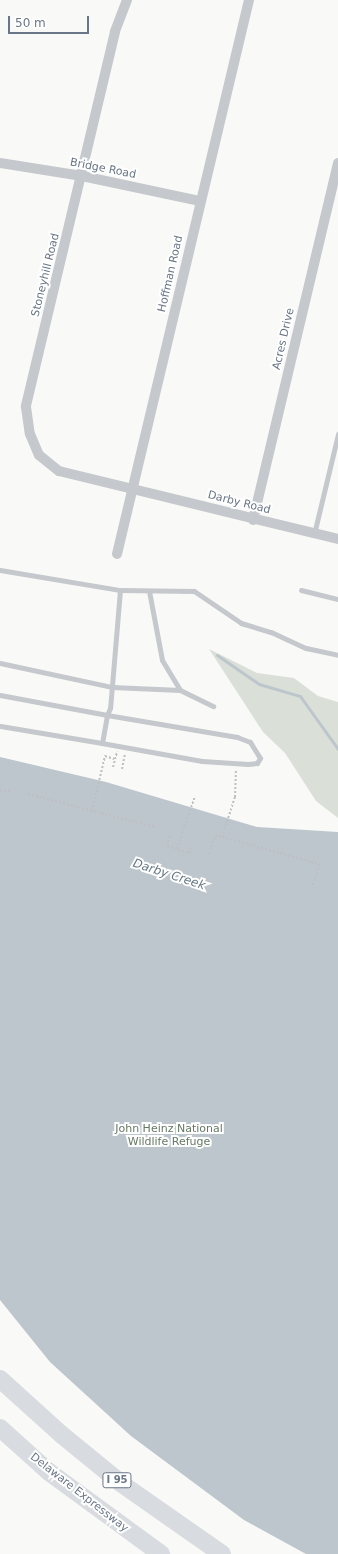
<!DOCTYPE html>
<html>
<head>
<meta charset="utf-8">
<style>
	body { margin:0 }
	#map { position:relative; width:338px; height:1554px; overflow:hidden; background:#f9f9f7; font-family:"DejaVu Sans",sans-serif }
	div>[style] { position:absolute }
	.green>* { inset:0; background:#dae0d8 }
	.water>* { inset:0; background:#bdc6cc }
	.stream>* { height:3px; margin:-1.5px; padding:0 1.5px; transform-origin:1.5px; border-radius:1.5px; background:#bdc6cc }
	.path>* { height:2px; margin-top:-1px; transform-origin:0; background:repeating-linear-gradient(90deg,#bdbfc2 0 2px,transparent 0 4px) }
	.service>* { height:5px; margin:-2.5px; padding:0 2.5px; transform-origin:2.5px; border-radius:2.5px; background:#c5c8cc }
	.minor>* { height:10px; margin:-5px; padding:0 5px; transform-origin:5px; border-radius:5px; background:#c5c8cc }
	.motorway>* { height:18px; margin:-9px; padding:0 9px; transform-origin:9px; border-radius:9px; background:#d8dbdf }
	span { translate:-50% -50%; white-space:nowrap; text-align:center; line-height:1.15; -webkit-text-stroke:4px #fff; paint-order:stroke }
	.shield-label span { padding:1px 3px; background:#fff; border:1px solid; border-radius:3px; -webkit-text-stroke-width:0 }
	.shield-label { font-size:10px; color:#697687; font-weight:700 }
	.street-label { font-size:11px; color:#697687 }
	.park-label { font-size:11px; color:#667964 }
	.water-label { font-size:12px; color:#657782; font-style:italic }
	.scale { position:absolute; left:8px; top:16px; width:81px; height:18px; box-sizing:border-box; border:2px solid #697687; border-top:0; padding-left:5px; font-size:12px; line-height:14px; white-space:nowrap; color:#697687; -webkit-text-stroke:3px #fff; paint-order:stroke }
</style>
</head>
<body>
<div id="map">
	<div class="green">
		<i style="clip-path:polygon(209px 649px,257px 673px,294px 678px,318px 696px,338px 702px,338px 818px,316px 801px,285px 753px,263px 732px)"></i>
	</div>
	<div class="water">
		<i style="clip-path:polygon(0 757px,106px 782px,257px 827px,338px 832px,338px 1554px,306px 1554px,244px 1520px,131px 1436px,50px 1362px,0 1300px)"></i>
	</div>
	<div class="stream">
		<i style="left:217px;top:655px;width:51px;rotate:34.6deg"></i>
		<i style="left:259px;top:684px;width:43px;rotate:16.3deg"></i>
		<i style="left:300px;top:696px;width:65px;rotate:54.4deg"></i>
	</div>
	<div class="path">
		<i style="left:113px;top:767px;width:16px;rotate:-75deg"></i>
		<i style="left:122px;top:769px;width:15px;rotate:-79deg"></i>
		<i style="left:0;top:790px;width:11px;rotate:10deg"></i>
		<i style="left:28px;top:794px;width:131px;rotate:14.6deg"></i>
		<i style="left:92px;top:811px;width:57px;rotate:-76.7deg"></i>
		<i style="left:105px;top:756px;width:10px;rotate:17deg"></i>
		<i style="left:170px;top:836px;width:10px;rotate:107deg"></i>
		<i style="left:167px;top:846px;width:23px;rotate:18deg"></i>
		<i style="left:189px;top:853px;width:9px;rotate:-72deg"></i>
		<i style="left:222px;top:837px;width:42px;rotate:-72deg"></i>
		<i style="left:235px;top:797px;width:27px;rotate:-88deg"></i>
		<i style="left:177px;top:849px;width:56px;rotate:-71.2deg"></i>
		<i style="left:209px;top:854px;width:20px;rotate:-72deg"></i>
		<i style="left:215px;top:835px;width:108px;rotate:15.6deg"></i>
		<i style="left:319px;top:864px;width:22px;rotate:106deg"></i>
	</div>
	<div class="service">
		<i style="left:314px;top:534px;width:103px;rotate:-76.5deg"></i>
		<i style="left:0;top:570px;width:122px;rotate:9.5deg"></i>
		<i style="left:120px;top:590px;width:118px;rotate:94.8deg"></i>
		<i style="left:110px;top:708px;width:8px;rotate:113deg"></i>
		<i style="left:107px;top:715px;width:132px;rotate:9.6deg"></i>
		<i style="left:237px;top:737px;width:14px;rotate:21deg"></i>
		<i style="left:250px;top:742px;width:19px;rotate:58deg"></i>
		<i style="left:260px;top:758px;width:6px;rotate:121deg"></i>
		<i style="left:257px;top:763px;width:9px;rotate:174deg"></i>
		<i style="left:248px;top:764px;width:46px;rotate:-176.3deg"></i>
		<i style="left:202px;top:761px;width:102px;rotate:-169.8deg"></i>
		<i style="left:120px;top:590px;width:74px;rotate:0.8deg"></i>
		<i style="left:194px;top:591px;width:57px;rotate:34.2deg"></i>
		<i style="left:241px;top:623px;width:31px;rotate:17deg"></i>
		<i style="left:271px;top:632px;width:38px;rotate:25deg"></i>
		<i style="left:306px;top:648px;width:33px;rotate:12deg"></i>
		<i style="left:301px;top:590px;width:38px;rotate:14deg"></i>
		<i style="left:149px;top:591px;width:70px;rotate:79.3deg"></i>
		<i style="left:162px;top:660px;width:35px;rotate:59deg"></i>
		<i style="left:0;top:663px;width:115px;rotate:12.1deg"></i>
		<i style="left:112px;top:687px;width:68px;rotate:2.5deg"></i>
		<i style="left:180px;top:690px;width:37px;rotate:26deg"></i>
		<i style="left:0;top:695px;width:109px;rotate:10.6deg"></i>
		<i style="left:107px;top:715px;width:28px;rotate:100deg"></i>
		<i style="left:102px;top:743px;width:103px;rotate:-170.5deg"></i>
	</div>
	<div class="minor">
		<i style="left:127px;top:0;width:34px;rotate:111deg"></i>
		<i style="left:115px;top:32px;width:385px;rotate:103.4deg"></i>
		<i style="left:26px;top:407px;width:27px;rotate:82deg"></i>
		<i style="left:30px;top:434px;width:23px;rotate:67deg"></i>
		<i style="left:39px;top:455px;width:26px;rotate:39deg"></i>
		<i style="left:59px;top:471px;width:287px;rotate:13.7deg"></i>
		<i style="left:0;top:163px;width:83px;rotate:9deg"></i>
		<i style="left:82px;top:176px;width:121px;rotate:12deg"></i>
		<i style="left:253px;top:520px;width:367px;rotate:-76.6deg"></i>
		<i style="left:117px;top:554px;width:570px;rotate:-76.6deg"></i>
	</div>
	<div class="motorway">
		<i style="left:0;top:1379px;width:84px;rotate:42.1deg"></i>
		<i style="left:62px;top:1435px;width:77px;rotate:39.2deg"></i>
		<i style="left:122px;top:1484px;width:122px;rotate:35deg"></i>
		<i style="left:0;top:1428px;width:66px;rotate:41.9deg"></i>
		<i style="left:49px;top:1472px;width:139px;rotate:36.2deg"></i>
	</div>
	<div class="shield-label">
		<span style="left:117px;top:1480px">I 95</span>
	</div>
	<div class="street-label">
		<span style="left:103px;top:169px;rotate:11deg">Bridge Road</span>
		<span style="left:171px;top:274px;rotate:-77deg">Hoffman Road</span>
		<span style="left:46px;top:275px;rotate:-76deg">Stoneyhill Road</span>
		<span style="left:284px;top:339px;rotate:-77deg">Acres Drive</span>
		<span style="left:239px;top:503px;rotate:14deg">Darby Road</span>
		<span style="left:79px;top:1493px;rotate:38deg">Delaware Expressway</span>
	</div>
	<div class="park-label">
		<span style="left:169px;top:1136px">John Heinz National<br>Wildlife Refuge</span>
	</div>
	<div class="water-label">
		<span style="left:169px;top:875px;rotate:18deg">Darby Creek</span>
	</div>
	<div class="scale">50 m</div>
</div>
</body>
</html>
